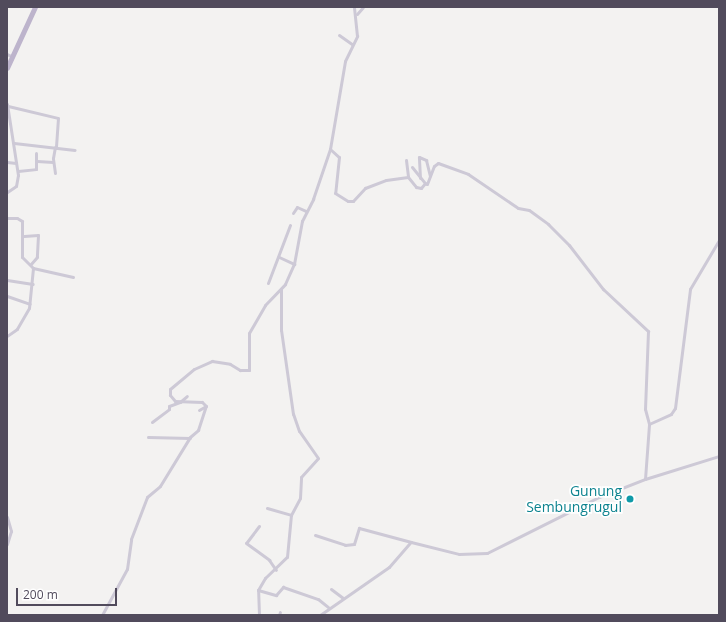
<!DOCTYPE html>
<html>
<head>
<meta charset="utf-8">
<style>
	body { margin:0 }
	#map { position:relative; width:726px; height:622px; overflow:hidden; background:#f3f2f1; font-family:"Open Sans",sans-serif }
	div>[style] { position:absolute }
	.street>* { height:3px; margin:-1.5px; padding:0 1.5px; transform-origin:1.5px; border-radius:1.5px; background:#cdc9d6 }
	.primary>* { height:4.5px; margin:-2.25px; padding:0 2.25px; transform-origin:2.25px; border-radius:2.25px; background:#bdb4cc }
	.dots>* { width:11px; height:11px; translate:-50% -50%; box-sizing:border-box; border:2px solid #fff; border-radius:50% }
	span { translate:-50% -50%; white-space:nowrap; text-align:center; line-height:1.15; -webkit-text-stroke:3.5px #fff; paint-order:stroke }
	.culture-label { font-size:14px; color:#0d838f }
	.right { translate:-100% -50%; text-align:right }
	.frame { position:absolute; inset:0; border:8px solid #514b5c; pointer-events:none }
	.scale { position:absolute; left:16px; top:588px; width:101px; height:18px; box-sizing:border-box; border:2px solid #514b5c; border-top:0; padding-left:5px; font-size:12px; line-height:14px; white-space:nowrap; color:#514b5c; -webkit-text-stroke:3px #fff; paint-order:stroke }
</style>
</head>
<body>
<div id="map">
	<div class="street">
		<i style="left:357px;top:14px;width:9px;rotate:-49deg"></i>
		<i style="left:339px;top:35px;width:16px;rotate:35deg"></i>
		<i style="left:7px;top:54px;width:4px;rotate:27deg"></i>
		<i style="left:7px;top:104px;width:72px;rotate:81.2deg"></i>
		<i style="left:18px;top:175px;width:11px;rotate:100deg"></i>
		<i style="left:16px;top:186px;width:11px;rotate:146deg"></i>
		<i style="left:8px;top:106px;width:51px;rotate:13.5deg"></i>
		<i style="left:58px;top:118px;width:30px;rotate:94deg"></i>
		<i style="left:14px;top:143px;width:61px;rotate:6.5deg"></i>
		<i style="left:330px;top:149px;width:12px;rotate:42deg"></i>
		<i style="left:339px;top:157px;width:36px;rotate:96deg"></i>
		<i style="left:335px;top:193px;width:15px;rotate:32deg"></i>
		<i style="left:348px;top:201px;width:5px"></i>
		<i style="left:353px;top:201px;width:18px;rotate:-47deg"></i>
		<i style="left:365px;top:188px;width:22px;rotate:-21deg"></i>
		<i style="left:386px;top:180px;width:22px;rotate:-8deg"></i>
		<i style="left:408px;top:177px;width:13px;rotate:51deg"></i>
		<i style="left:416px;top:187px;width:5px;rotate:11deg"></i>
		<i style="left:421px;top:188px;width:6px;rotate:-51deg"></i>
		<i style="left:425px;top:183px;width:2px;rotate:27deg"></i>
		<i style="left:427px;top:184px;width:19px;rotate:-69deg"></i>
		<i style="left:434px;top:166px;width:5px;rotate:-37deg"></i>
		<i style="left:438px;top:163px;width:32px;rotate:20deg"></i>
		<i style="left:468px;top:174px;width:60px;rotate:34.2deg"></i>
		<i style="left:518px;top:208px;width:11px;rotate:10deg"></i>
		<i style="left:529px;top:210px;width:24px;rotate:36deg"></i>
		<i style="left:548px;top:224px;width:30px;rotate:45deg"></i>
		<i style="left:569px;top:245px;width:56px;rotate:52.3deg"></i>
		<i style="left:603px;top:289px;width:62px;rotate:43deg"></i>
		<i style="left:648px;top:331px;width:78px;rotate:92.2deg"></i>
		<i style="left:645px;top:409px;width:16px;rotate:75deg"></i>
		<i style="left:406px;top:160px;width:17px;rotate:83deg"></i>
		<i style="left:37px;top:161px;width:16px;rotate:4deg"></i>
		<i style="left:7px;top:162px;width:9px;rotate:6deg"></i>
		<i style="left:412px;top:167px;width:21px;rotate:51deg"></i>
		<i style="left:18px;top:171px;width:18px;rotate:-6deg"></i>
		<i style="left:36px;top:169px;width:16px;rotate:-90deg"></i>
		<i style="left:55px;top:173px;width:15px;rotate:-98deg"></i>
		<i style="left:53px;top:158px;width:11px;rotate:-80deg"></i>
		<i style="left:420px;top:178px;width:21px;rotate:-93deg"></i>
		<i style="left:419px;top:157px;width:8px;rotate:23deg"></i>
		<i style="left:426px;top:160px;width:16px;rotate:76deg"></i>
		<i style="left:293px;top:213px;width:7px;rotate:-56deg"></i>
		<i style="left:297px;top:207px;width:10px;rotate:24deg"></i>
		<i style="left:7px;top:218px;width:10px"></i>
		<i style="left:17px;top:218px;width:6px;rotate:31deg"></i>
		<i style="left:22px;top:221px;width:36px;rotate:90deg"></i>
		<i style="left:22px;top:257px;width:16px;rotate:45deg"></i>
		<i style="left:33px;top:268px;width:40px;rotate:95.7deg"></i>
		<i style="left:29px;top:308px;width:24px;rotate:120deg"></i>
		<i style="left:17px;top:329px;width:12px;rotate:145deg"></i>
		<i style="left:24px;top:236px;width:14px;rotate:-4deg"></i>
		<i style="left:38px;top:235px;width:22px;rotate:93deg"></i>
		<i style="left:37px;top:257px;width:9px;rotate:131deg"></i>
		<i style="left:279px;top:257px;width:17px;rotate:25deg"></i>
		<i style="left:33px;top:268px;width:41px;rotate:12.7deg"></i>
		<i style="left:7px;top:280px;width:26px;rotate:9deg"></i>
		<i style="left:268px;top:283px;width:62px;rotate:-69.2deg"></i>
		<i style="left:7px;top:296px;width:24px;rotate:19deg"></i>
		<i style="left:199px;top:410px;width:8px;rotate:-30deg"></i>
		<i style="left:152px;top:422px;width:21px;rotate:-37deg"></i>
		<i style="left:169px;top:409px;width:3px;rotate:-90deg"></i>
		<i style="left:169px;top:406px;width:12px;rotate:-20deg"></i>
		<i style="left:180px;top:402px;width:9px;rotate:-41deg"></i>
		<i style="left:148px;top:437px;width:42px;rotate:1.4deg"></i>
		<i style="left:645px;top:479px;width:55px;rotate:-85.8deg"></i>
		<i style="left:649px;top:424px;width:24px;rotate:-24deg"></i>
		<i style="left:671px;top:414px;width:7px;rotate:-56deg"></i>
		<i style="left:675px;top:408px;width:120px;rotate:-82.8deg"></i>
		<i style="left:690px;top:289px;width:57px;rotate:-59.4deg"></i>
		<i style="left:267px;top:508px;width:25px;rotate:16deg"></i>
		<i style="left:7px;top:517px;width:15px;rotate:74deg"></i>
		<i style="left:11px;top:531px;width:14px;rotate:107deg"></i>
		<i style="left:259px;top:526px;width:21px;rotate:127deg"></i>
		<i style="left:246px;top:543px;width:29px;rotate:36deg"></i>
		<i style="left:269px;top:560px;width:12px;rotate:55deg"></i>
		<i style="left:315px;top:535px;width:32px;rotate:18deg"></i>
		<i style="left:345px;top:545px;width:9px;rotate:-6deg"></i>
		<i style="left:354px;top:544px;width:17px;rotate:-73deg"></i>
		<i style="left:359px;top:528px;width:54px;rotate:15.1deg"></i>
		<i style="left:331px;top:589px;width:15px;rotate:37deg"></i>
		<i style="left:258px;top:590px;width:19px;rotate:16deg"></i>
		<i style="left:276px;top:595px;width:11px;rotate:-49deg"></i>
		<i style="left:283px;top:587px;width:37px;rotate:19deg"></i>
		<i style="left:318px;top:599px;width:13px;rotate:39deg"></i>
		<i style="left:102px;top:615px;width:52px;rotate:-61.5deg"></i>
		<i style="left:127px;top:569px;width:30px;rotate:-82deg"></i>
		<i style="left:131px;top:539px;width:45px;rotate:-69.1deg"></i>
		<i style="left:147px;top:497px;width:17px;rotate:-40deg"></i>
		<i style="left:160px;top:486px;width:57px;rotate:-58.5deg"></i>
		<i style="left:190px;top:437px;width:11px;rotate:-41deg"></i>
		<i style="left:198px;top:430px;width:25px;rotate:-72deg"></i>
		<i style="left:206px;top:406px;width:6px;rotate:-135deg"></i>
		<i style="left:202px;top:402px;width:27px;rotate:-178deg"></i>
		<i style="left:175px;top:401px;width:8px;rotate:-130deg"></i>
		<i style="left:170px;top:395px;width:6px;rotate:-90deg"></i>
		<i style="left:170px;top:389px;width:31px;rotate:-40deg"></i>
		<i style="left:194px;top:369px;width:20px;rotate:-24deg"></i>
		<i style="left:212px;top:361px;width:18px;rotate:9deg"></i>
		<i style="left:230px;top:364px;width:12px;rotate:31deg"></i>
		<i style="left:240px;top:370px;width:9px"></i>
		<i style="left:249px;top:370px;width:37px;rotate:-90deg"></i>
		<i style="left:249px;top:333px;width:32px;rotate:-60deg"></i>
		<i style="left:265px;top:305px;width:29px;rotate:-46deg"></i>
		<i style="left:285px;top:284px;width:22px;rotate:-66deg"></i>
		<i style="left:294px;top:264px;width:44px;rotate:-79.5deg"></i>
		<i style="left:302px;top:221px;width:25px;rotate:-63deg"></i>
		<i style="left:313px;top:199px;width:53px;rotate:-71.2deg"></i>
		<i style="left:330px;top:149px;width:89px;rotate:-80.3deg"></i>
		<i style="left:345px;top:61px;width:28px;rotate:-64deg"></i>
		<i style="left:357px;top:36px;width:29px;rotate:-96deg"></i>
		<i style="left:259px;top:615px;width:25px;rotate:-92deg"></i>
		<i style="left:258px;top:590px;width:14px;rotate:-60deg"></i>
		<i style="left:265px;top:578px;width:30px;rotate:-44deg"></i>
		<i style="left:287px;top:557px;width:42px;rotate:-84.6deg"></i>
		<i style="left:291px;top:515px;width:19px;rotate:-62deg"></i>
		<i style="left:300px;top:498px;width:21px;rotate:-87deg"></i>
		<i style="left:301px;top:477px;width:25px;rotate:-48deg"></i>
		<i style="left:318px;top:458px;width:33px;rotate:-125deg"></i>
		<i style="left:299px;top:431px;width:18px;rotate:-109deg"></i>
		<i style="left:293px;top:414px;width:85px;rotate:-98.1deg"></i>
		<i style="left:281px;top:330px;width:41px;rotate:-90deg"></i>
		<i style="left:279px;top:615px;width:3px;rotate:-72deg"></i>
		<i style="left:320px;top:615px;width:84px;rotate:-34.8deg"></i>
		<i style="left:389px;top:567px;width:33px;rotate:-49deg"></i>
		<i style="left:411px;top:542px;width:49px;rotate:14deg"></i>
		<i style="left:459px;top:554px;width:28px;rotate:-2deg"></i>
		<i style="left:487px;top:553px;width:125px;rotate:-26.6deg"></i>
		<i style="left:599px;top:497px;width:49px;rotate:-21.4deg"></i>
		<i style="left:645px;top:479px;width:77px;rotate:-17.3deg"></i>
	</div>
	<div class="primary">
		<i style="left:7px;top:68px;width:67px;rotate:-65.3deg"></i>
	</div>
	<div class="dots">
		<i style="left:630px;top:499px;background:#0f9aa8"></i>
	</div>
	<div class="culture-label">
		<span class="right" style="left:622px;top:499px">Gunung<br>Sembungrugul</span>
	</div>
	<div class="frame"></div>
	<div class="scale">200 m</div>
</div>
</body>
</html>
